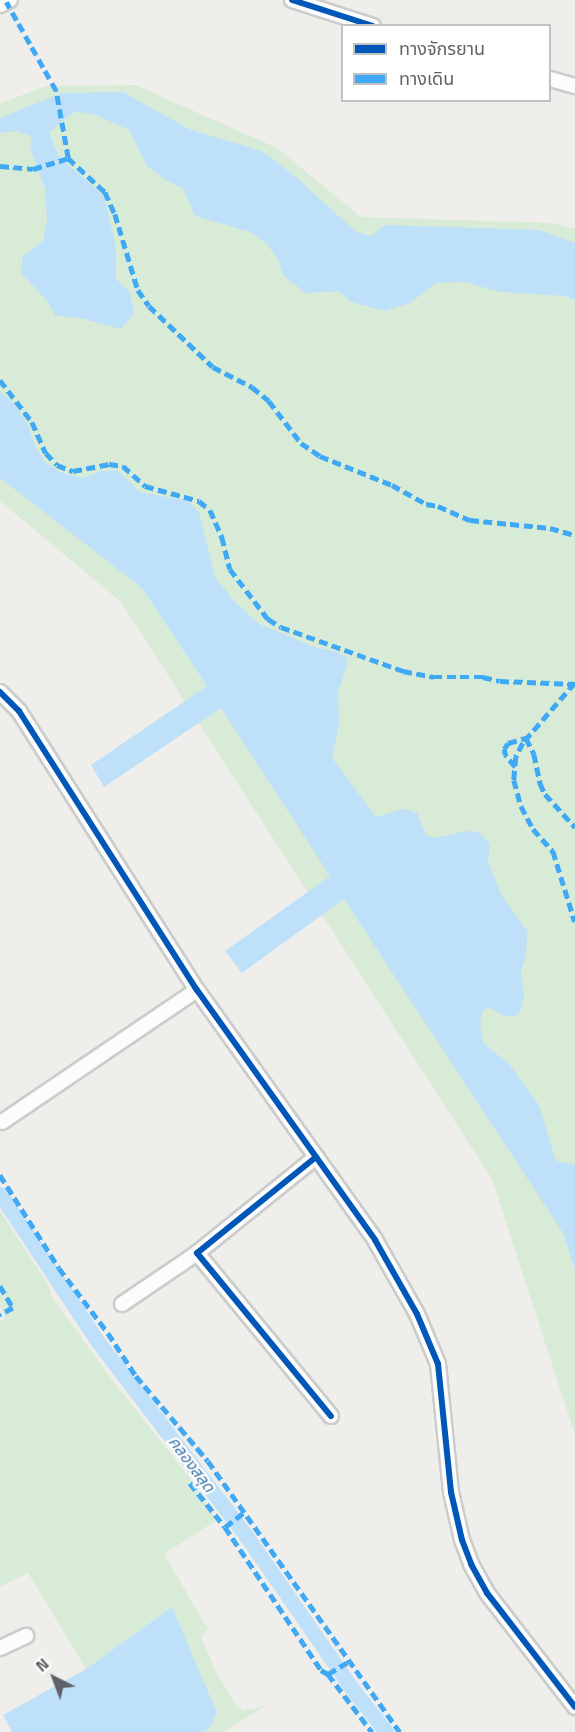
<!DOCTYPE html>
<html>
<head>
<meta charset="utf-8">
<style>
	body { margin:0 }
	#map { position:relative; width:575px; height:1732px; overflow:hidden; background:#efeeea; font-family:"Titillium Web","Noto Sans Thai",sans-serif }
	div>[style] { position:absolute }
	.green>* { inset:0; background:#d8ebd6 }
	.water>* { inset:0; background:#bfe0f9 }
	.canal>* { height:15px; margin:-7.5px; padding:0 7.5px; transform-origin:7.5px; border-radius:7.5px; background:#bfe0f9 }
	.roads { filter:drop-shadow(2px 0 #cbcccc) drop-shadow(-2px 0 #cbcccc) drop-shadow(0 2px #cbcccc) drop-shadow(0 -2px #cbcccc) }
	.minor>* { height:14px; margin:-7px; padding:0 7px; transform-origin:7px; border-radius:7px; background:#fdfcfc }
	.quiet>* { height:4.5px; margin-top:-2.25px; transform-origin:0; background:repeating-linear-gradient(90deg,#3fa9f5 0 9px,transparent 0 13.5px) }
	.cycleway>* { height:6px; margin:-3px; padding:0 3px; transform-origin:3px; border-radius:3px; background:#0057b8 }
	span { translate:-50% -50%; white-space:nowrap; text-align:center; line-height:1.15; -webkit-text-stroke:4.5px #fff; paint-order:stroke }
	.water-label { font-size:16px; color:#4174aa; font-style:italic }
	.legend { position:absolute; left:341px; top:24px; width:210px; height:78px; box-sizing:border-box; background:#fff; border:2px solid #bfc1c3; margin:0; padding:8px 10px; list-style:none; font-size:18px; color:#5f6368 }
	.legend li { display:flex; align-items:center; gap:12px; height:30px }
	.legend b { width:30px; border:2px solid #bfc1c3 }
	.north { position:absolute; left:24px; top:1648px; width:60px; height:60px; -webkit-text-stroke:4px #fff; paint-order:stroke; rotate:318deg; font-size:16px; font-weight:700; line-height:24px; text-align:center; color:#5f6368 }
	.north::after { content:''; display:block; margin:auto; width:21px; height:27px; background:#5f6368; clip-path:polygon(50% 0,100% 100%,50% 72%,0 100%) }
</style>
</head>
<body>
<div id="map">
	<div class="green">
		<i style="clip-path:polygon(135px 85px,277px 148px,361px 217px,553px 223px,575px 229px,575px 1435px,492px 1179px,121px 602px,0 501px,0 104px,45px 86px)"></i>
		<i style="clip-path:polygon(0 1211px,49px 1286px,51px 1296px,113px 1381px,193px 1482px,217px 1520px,164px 1554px,208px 1629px,201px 1637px,217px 1674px,236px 1705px,244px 1711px,267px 1705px,223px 1732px,202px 1732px,209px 1728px,172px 1607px,86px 1669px,28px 1573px,0 1587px,0 1322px,6px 1318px,0 1306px)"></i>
	</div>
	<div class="water">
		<i style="clip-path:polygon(123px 92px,191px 130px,262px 151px,297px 178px,355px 231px,371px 236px,385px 225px,539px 230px,575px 243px,575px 300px,566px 296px,500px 292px,464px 282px,436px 283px,410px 303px,384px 311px,351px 302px,339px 291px,305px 293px,283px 275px,278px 260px,267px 244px,250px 232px,195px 216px,183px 188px,167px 181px,147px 166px,129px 130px,96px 115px,75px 111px,49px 132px,59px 157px,104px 196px,116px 248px,116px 279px,129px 291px,134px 313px,121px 329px,84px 319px,55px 315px,48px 302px,21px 273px,23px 256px,43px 241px,47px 220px,45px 189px,30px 147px,32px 136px,15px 131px,0 133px,0 118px,62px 93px)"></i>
		<i style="clip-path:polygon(0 392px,13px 402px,28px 425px,35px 447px,45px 462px,62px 473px,83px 478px,101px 471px,117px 470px,140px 492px,188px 501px,199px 512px,215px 577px,235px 602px,259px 624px,315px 647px,337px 652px,347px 658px,347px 666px,338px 691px,339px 724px,332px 758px,376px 817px,404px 809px,417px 813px,426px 835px,436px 838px,466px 831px,480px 833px,490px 844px,488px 861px,501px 894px,527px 931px,526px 956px,521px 971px,524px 998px,521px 1009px,515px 1016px,504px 1016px,489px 1007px,482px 1012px,480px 1024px,483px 1043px,509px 1064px,539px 1105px,556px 1161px,574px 1164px,575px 1167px,575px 1270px,563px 1233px,344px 899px,242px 973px,225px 951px,330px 876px,221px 708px,104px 787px,91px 765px,207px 686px,142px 588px,0 478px)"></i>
		<i style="clip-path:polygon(172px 1607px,217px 1713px,209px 1729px,202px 1732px,12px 1732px,3px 1715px,86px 1669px)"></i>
	</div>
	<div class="canal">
		<i style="left:0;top:1194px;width:178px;rotate:56.5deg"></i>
		<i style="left:98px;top:1342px;width:245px;rotate:52.6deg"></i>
		<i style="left:247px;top:1537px;width:183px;rotate:55.3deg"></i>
		<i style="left:351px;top:1687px;width:57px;rotate:52.1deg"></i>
	</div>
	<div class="roads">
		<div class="minor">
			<i style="left:292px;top:0;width:85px;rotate:17.8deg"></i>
			<i style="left:0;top:5px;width:11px;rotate:-27deg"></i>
			<i style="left:550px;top:79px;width:26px;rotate:16deg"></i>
			<i style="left:0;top:692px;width:27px;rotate:45deg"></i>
			<i style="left:19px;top:711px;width:331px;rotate:57.5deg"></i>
			<i style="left:197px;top:990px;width:307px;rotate:54.5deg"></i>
			<i style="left:375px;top:1240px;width:85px;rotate:60.4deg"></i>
			<i style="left:417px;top:1314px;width:54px;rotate:67.2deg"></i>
			<i style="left:438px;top:1364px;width:129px;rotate:84.2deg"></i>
			<i style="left:451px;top:1492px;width:49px;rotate:77.1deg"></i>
			<i style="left:462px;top:1540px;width:26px;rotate:69deg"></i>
			<i style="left:471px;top:1564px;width:33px;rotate:61deg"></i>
			<i style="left:487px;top:1593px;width:144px;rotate:52.3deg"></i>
			<i style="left:2px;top:1122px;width:235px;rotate:-34.1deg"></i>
			<i style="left:316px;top:1157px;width:153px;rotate:141.1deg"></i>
			<i style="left:197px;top:1253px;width:211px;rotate:50.6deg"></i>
			<i style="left:122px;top:1304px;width:91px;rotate:-34.2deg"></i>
			<i style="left:0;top:1648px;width:29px;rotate:-25deg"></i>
		</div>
	</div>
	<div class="quiet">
		<i style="left:68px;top:158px;width:50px;rotate:42.6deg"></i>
		<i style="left:105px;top:192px;width:24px;rotate:66deg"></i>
		<i style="left:115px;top:214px;width:79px;rotate:73.2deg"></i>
		<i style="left:138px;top:290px;width:19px;rotate:55deg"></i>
		<i style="left:149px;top:306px;width:88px;rotate:43.6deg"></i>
		<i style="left:213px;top:367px;width:44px;rotate:27.1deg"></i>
		<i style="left:252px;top:387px;width:22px;rotate:39deg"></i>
		<i style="left:269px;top:401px;width:53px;rotate:52.7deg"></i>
		<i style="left:301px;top:443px;width:23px;rotate:34deg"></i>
		<i style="left:320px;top:456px;width:78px;rotate:21.9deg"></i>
		<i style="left:392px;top:485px;width:39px;rotate:29deg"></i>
		<i style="left:426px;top:504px;width:12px;rotate:9deg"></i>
		<i style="left:438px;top:506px;width:35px;rotate:24deg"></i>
		<i style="left:470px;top:520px;width:80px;rotate:5.7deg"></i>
		<i style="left:550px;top:528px;width:26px;rotate:16deg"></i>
		<i style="left:0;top:166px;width:33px;rotate:5deg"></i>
		<i style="left:33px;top:169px;width:37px;rotate:-17deg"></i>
		<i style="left:68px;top:158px;width:68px;rotate:-100.2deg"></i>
		<i style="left:56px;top:91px;width:102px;rotate:-119.3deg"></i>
		<i style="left:0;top:380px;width:53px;rotate:52.7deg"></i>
		<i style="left:32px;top:422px;width:34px;rotate:66deg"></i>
		<i style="left:46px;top:453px;width:16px;rotate:47deg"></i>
		<i style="left:57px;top:465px;width:17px;rotate:21deg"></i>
		<i style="left:73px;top:471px;width:37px;rotate:-11deg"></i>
		<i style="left:109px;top:464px;width:14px;rotate:8deg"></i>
		<i style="left:123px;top:466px;width:30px;rotate:42deg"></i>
		<i style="left:145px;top:486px;width:56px;rotate:15.5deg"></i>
		<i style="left:199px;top:501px;width:14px;rotate:39deg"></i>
		<i style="left:210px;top:510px;width:30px;rotate:66deg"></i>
		<i style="left:222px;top:537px;width:33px;rotate:76deg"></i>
		<i style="left:230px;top:569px;width:63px;rotate:52.8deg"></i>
		<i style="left:268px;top:619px;width:15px;rotate:32deg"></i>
		<i style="left:281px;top:627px;width:130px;rotate:19.8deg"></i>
		<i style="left:403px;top:671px;width:31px;rotate:11deg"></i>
		<i style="left:433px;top:677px;width:50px"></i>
		<i style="left:483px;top:677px;width:17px;rotate:13deg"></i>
		<i style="left:500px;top:681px;width:75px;rotate:2.3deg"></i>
		<i style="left:575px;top:683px;width:79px;rotate:130.9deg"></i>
		<i style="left:523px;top:743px;width:16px;rotate:117deg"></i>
		<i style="left:516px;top:757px;width:23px;rotate:95deg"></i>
		<i style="left:514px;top:780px;width:27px;rotate:75deg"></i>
		<i style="left:521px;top:806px;width:26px;rotate:62deg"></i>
		<i style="left:533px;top:829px;width:30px;rotate:48deg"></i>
		<i style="left:553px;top:851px;width:74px;rotate:72.8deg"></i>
		<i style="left:526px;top:738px;width:18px;rotate:63deg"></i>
		<i style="left:534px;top:754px;width:30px;rotate:78deg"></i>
		<i style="left:540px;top:783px;width:12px;rotate:66deg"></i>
		<i style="left:545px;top:794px;width:45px;rotate:47.7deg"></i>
		<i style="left:515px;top:767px;width:16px;rotate:-130deg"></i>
		<i style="left:505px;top:755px;width:6px;rotate:-99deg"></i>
		<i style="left:504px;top:749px;width:7px;rotate:-56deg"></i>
		<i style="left:508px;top:743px;width:19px;rotate:-16deg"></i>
		<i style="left:0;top:1175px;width:110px;rotate:57.6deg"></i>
		<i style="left:59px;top:1268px;width:81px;rotate:53deg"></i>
		<i style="left:108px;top:1333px;width:51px;rotate:56.9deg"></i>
		<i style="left:136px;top:1376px;width:111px;rotate:49.7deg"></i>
		<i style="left:208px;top:1461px;width:332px;rotate:54.7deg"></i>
		<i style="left:0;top:1286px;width:26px;rotate:59deg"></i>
		<i style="left:13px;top:1308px;width:15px;rotate:152deg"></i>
		<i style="left:190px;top:1483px;width:56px;rotate:51.5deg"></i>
		<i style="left:225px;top:1527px;width:172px;rotate:56.1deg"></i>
		<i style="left:321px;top:1670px;width:8px;rotate:30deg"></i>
		<i style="left:328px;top:1674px;width:73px;rotate:52.8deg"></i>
		<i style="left:225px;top:1527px;width:24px;rotate:-38deg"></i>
		<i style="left:328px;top:1674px;width:26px;rotate:-31deg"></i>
	</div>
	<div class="cycleway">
		<i style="left:292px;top:0;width:85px;rotate:17.8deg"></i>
		<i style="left:0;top:692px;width:27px;rotate:45deg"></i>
		<i style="left:19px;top:711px;width:331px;rotate:57.5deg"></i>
		<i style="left:197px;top:990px;width:307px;rotate:54.5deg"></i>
		<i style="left:375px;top:1240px;width:85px;rotate:60.4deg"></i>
		<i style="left:417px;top:1314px;width:54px;rotate:67.2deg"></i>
		<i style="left:438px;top:1364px;width:129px;rotate:84.2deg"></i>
		<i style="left:451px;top:1492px;width:49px;rotate:77.1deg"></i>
		<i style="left:462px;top:1540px;width:26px;rotate:69deg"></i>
		<i style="left:471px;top:1564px;width:33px;rotate:61deg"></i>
		<i style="left:487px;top:1593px;width:144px;rotate:52.3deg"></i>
		<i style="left:316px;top:1157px;width:153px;rotate:141.1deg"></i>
		<i style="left:197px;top:1253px;width:211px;rotate:50.6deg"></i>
	</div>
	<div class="water-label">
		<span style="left:192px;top:1464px;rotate:53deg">คลองสลุด</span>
	</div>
	<ul class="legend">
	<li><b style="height:8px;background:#0057b8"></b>ทางจักรยาน</li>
	<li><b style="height:8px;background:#3fa9f5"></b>ทางเดิน</li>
	</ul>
	<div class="north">N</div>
</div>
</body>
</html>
